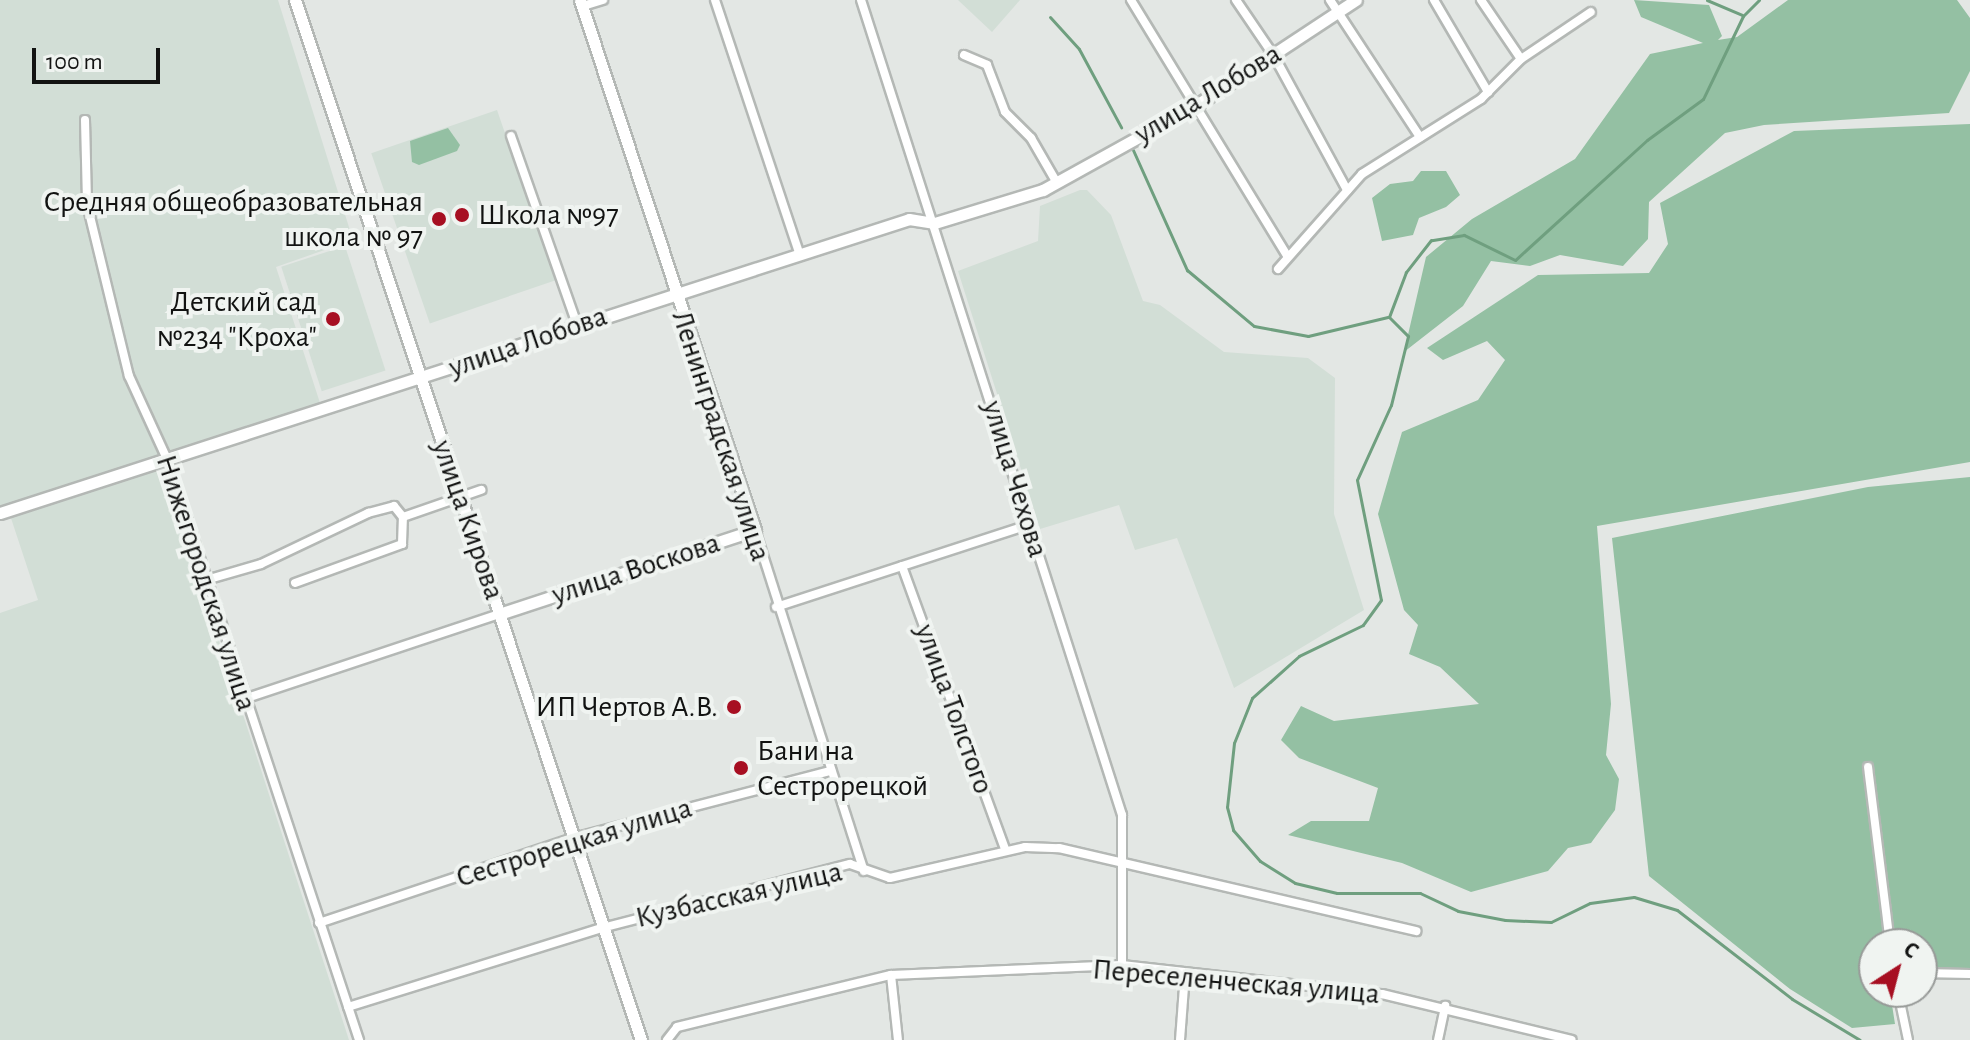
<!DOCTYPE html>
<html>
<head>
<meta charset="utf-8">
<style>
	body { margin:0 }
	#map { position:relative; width:1970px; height:1040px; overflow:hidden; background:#e3e7e4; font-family:"Alegreya Sans",sans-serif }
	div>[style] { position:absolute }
	.built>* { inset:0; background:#d2ded6; transform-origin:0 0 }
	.green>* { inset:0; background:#94c0a3 }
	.stream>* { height:3px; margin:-1.5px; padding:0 1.5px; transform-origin:1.5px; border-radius:1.5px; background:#6f9f7f }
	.roads { filter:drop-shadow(2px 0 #b4b8b5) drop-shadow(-2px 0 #b4b8b5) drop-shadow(0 2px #b4b8b5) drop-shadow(0 -2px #b4b8b5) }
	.street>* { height:8px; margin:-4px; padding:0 4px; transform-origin:4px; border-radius:4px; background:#fff }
	.secondary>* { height:11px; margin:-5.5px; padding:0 5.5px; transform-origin:5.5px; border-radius:5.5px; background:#fff }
	.dots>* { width:22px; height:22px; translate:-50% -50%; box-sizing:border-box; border:4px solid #f0f4f1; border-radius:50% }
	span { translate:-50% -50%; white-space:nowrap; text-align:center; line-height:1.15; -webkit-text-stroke:8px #f0f4f1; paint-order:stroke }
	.street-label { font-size:30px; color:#121312 }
	.poi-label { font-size:30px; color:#121312 }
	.right { translate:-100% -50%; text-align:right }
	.left { translate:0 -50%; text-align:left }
	.north { position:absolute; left:1858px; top:928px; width:80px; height:80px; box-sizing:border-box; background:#f0f4f1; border:2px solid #979a98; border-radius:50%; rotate:36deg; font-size:22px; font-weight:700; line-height:32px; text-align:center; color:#121312 }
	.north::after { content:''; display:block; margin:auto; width:28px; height:36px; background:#a70f22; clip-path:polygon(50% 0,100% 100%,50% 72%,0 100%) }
	.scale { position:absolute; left:32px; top:48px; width:128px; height:36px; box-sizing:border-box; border:4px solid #121312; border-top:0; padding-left:10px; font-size:24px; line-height:28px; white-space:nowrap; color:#121312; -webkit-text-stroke:6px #f0f4f1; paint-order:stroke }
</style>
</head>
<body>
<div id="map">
	<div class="built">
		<i style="clip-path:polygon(0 0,278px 0,353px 240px,276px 267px,320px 403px,160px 460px,349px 1040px,0 1040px,0 613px,38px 600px,7px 506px,0 508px)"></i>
		<i style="clip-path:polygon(958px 0,1020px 0,992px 32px)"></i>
		<i style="left:497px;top:110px;width:180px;height:133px;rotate:71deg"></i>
		<i style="clip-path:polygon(1080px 190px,1087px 190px,1111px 215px,1143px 301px,1160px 305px,1224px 352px,1308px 358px,1335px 378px,1334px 514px,1364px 610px,1234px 688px,1177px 538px,1135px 550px,1119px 505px,1040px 529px,958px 271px,1038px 241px,1040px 206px)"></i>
		<i style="left:345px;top:246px;width:131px;height:67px;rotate:72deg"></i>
	</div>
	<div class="green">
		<i style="clip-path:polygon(1634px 0,1709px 5px,1722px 36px,1718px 40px,1737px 37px,1788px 0,1957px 0,1970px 18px,1970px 71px,1949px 113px,1764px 125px,1725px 133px,1649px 202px,1648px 239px,1623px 266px,1560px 255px,1530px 266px,1491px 261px,1463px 306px,1404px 352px,1426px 257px,1472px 219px,1575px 159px,1650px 54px,1703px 43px,1641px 17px)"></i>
		<i style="clip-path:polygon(1970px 124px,1970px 462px,1597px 526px,1611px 704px,1606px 755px,1619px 779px,1615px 810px,1591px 843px,1568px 848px,1548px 871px,1471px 892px,1402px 863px,1288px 835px,1311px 821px,1369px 821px,1378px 788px,1299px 758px,1281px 740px,1301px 706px,1334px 721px,1479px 704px,1440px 667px,1409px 654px,1418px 625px,1404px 610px,1378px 514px,1402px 432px,1478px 400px,1505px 360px,1487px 341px,1443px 360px,1427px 348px,1538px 275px,1649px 273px,1668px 244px,1660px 203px,1794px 131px)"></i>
		<i style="clip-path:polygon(448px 128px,460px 145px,457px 151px,419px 165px,412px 162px,410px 141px)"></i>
		<i style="clip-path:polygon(1421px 171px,1446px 171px,1460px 195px,1446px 207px,1419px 218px,1413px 235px,1382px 241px,1372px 198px,1390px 184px,1413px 181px)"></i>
		<i style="clip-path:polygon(1970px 477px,1970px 969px,1922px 967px,1922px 944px,1874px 944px,1874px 992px,1890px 992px,1895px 1024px,1852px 1028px,1790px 989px,1649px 876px,1612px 538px,1868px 487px)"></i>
	</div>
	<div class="stream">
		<i style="left:1707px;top:0;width:38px;rotate:23deg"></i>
		<i style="left:1759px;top:0;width:23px;rotate:135deg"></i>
		<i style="left:1743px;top:16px;width:92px;rotate:115.7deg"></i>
		<i style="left:1703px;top:99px;width:69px;rotate:143.8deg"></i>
		<i style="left:1647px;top:140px;width:178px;rotate:137.7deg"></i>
		<i style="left:1515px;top:260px;width:57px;rotate:-153.9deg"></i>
		<i style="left:1464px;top:235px;width:33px;rotate:171deg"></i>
		<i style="left:1431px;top:240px;width:41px;rotate:128deg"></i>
		<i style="left:1406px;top:272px;width:48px;rotate:110.7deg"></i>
		<i style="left:1389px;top:317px;width:27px;rotate:45deg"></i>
		<i style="left:1408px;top:336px;width:71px;rotate:103.8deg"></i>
		<i style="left:1391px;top:405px;width:82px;rotate:114.4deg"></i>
		<i style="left:1357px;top:480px;width:122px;rotate:78.7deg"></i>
		<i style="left:1381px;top:600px;width:31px;rotate:126deg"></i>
		<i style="left:1363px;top:625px;width:71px;rotate:154.2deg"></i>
		<i style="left:1299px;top:656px;width:63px;rotate:138.2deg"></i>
		<i style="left:1252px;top:698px;width:48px;rotate:111.8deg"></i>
		<i style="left:1234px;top:743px;width:64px;rotate:96.2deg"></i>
		<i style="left:1227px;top:807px;width:24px;rotate:75deg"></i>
		<i style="left:1233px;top:830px;width:41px;rotate:48.9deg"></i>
		<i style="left:1260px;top:861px;width:41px;rotate:32.2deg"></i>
		<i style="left:1295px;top:883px;width:43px;rotate:13.4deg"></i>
		<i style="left:1337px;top:893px;width:83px"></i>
		<i style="left:1420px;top:893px;width:42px;rotate:25.3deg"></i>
		<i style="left:1458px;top:911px;width:48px;rotate:10.8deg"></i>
		<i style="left:1505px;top:920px;width:46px;rotate:2.5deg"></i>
		<i style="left:1551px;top:922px;width:43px;rotate:-26deg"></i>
		<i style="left:1590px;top:903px;width:44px;rotate:-7.8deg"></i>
		<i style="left:1634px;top:897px;width:45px;rotate:16.8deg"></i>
		<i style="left:1677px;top:910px;width:145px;rotate:37.7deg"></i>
		<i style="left:1792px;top:999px;width:79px;rotate:31.1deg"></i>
		<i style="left:1050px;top:17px;width:43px;rotate:47.8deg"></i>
		<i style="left:1079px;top:49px;width:89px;rotate:61.7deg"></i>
		<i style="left:1133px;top:150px;width:132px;rotate:65.8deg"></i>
		<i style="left:1187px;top:270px;width:87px;rotate:39.9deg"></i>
		<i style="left:1254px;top:326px;width:55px;rotate:10.5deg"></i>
		<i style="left:1308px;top:336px;width:82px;rotate:-13.4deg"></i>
	</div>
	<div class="roads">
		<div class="street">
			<i style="left:715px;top:0;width:269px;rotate:71.6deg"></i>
			<i style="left:861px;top:0;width:856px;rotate:72.24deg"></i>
			<i style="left:1122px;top:815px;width:150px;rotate:90deg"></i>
			<i style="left:1131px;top:0;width:301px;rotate:58.6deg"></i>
			<i style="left:1236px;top:0;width:68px;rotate:55.8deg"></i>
			<i style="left:1274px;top:56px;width:153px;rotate:61.4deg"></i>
			<i style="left:1330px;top:0;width:164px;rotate:56.7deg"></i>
			<i style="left:1434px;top:0;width:107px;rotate:59.6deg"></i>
			<i style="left:1481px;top:0;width:71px;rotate:55.9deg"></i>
			<i style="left:583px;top:6px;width:21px;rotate:-17deg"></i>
			<i style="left:964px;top:55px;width:25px;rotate:23deg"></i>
			<i style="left:987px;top:65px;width:50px;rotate:69deg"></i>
			<i style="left:1005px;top:112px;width:37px;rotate:45deg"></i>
			<i style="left:1031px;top:138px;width:52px;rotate:60deg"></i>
			<i style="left:85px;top:120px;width:84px;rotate:88.6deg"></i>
			<i style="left:87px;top:204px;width:177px;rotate:76.3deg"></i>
			<i style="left:129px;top:376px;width:94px;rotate:65.4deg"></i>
			<i style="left:168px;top:461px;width:610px;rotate:71.74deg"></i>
			<i style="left:511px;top:136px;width:199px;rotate:70.7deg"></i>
			<i style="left:1278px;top:269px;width:127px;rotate:-48.5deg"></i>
			<i style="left:1362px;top:174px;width:141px;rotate:-32.2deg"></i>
			<i style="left:1481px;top:99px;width:57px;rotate:-45deg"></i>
			<i style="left:1521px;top:59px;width:84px;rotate:-33.9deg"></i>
			<i style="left:755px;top:530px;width:358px;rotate:72.3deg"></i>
			<i style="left:902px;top:566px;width:303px;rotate:70deg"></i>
			<i style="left:206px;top:580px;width:57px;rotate:-16.2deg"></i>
			<i style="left:261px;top:564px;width:119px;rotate:-25.5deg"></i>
			<i style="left:368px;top:513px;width:27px;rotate:-15deg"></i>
			<i style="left:394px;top:506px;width:14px;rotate:51deg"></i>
			<i style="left:403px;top:517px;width:83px;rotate:-19.1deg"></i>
			<i style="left:295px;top:583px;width:114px;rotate:-20deg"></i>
			<i style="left:402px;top:544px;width:27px;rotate:-88deg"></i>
			<i style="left:776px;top:607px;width:266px;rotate:-18deg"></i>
			<i style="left:244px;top:699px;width:269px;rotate:-18.4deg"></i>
			<i style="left:1868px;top:767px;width:178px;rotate:82.9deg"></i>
			<i style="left:319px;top:923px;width:268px;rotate:-18.5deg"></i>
			<i style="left:573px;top:838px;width:267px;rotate:-14.6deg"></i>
			<i style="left:1922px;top:973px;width:48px;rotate:1.2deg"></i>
			<i style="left:891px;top:975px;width:65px;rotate:83.9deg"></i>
			<i style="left:1898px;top:992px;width:49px;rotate:78.2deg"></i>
			<i style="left:348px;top:1007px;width:266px;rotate:-17.3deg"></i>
			<i style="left:602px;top:928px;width:256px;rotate:-14.5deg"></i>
			<i style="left:850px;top:864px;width:42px;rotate:19.3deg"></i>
			<i style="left:890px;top:878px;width:139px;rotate:-12.9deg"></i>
			<i style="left:1025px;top:847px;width:34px;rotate:2deg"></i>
			<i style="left:1059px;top:848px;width:367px;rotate:13.1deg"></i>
			<i style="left:667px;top:1040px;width:16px;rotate:-52deg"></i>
			<i style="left:677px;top:1027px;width:220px;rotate:-13.7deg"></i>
			<i style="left:891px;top:975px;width:231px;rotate:-2.5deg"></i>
			<i style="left:1122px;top:965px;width:262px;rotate:6.4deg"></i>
			<i style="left:1382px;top:994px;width:195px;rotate:13.6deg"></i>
			<i style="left:1180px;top:1040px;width:67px;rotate:-85.7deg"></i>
			<i style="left:1438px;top:1040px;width:35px;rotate:-78deg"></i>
		</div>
		<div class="secondary">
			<i style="left:295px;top:0;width:1096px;rotate:71.6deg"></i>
			<i style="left:0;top:513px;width:955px;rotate:-17.92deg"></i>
			<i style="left:909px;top:219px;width:26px;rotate:9deg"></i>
			<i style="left:935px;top:223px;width:113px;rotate:-17deg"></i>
			<i style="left:1043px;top:190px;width:177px;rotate:-29deg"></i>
			<i style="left:1198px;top:104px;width:189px;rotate:-33.4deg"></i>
			<i style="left:499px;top:614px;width:269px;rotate:-18.2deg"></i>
			<i style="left:755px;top:530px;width:558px;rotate:-108.27deg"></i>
		</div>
	</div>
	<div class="dots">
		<i style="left:462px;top:215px;background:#a70f22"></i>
		<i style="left:439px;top:219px;background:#a70f22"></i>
		<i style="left:333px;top:319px;background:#a70f22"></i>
		<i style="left:734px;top:707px;background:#a70f22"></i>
		<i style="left:741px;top:768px;background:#a70f22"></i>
	</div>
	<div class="street-label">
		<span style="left:1208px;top:94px;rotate:-31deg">улица Лобова</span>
		<span style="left:528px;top:342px;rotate:-19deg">улица Лобова</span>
		<span style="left:721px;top:436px;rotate:72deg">Ленинградская улица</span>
		<span style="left:1015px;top:479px;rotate:73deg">улица Чехова</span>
		<span style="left:468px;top:520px;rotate:71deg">улица Кирова</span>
		<span style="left:636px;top:569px;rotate:-18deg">улица Воскова</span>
		<span style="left:206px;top:583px;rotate:72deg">Нижегородская улица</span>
		<span style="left:954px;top:709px;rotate:70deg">улица Толстого</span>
		<span style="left:574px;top:843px;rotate:-17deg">Сестрорецкая улица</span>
		<span style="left:739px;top:895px;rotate:-13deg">Кузбасская улица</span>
		<span style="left:1236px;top:982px;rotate:5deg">Переселенческая улица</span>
	</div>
	<div class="poi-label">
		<span class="right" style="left:423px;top:219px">Средняя общеобразовательная<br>школа № 97</span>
		<span class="left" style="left:478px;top:215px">Школа №97</span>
		<span class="right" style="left:317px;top:319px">Детский сад<br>№234 "Кроха"</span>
		<span class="right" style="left:718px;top:707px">ИП Чертов А.В.</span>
		<span class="left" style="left:757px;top:768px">Бани на<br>Сестрорецкой</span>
	</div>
	<div class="north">С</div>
	<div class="scale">100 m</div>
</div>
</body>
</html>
